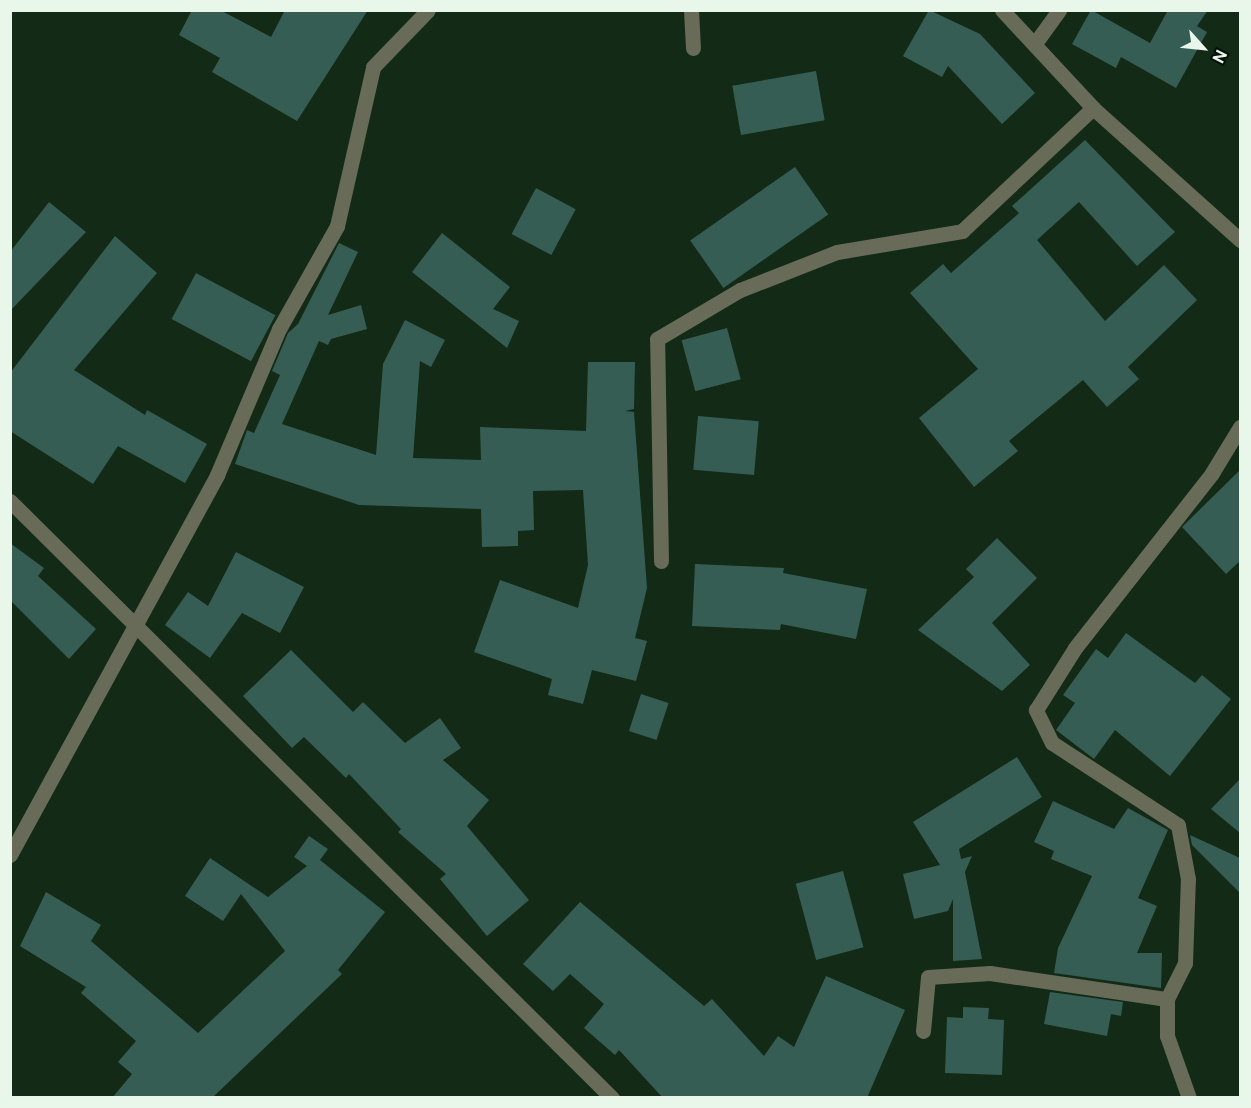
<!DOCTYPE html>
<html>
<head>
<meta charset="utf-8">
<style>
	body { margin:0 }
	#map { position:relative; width:1251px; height:1108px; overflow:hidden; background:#122a16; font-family:"Public Sans",sans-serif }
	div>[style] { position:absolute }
	.building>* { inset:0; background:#365d54; transform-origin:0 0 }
	.street>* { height:15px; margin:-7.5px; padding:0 7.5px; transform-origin:7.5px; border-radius:7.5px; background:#676b58 }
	span { translate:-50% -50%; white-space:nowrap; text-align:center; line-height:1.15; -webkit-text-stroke:6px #061007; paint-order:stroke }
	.frame { position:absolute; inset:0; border:12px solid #e8f7e9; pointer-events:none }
	.north { position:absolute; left:1173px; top:18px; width:60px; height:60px; -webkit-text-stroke:4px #061007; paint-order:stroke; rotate:117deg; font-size:16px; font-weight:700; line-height:24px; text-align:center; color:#e8f7e9 }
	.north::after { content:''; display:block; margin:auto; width:21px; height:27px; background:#e8f7e9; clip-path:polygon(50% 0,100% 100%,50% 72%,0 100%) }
</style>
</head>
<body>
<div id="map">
	<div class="building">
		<i style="clip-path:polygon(192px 10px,220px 10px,271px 37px,285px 10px,368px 10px,297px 121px,212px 72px,220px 58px,179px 35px)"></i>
		<i style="clip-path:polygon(929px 10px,980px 34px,1035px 93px,1002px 124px,948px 66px,942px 77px,903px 56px)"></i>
		<i style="clip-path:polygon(1091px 10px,1150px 43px,1168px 10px,1208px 10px,1197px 26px,1207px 32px,1176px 88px,1121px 57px,1116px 68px,1072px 44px)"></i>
		<i style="left:816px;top:71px;width:50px;height:85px;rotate:80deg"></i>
		<i style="clip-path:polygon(1085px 140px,1175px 232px,1137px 266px,1079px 202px,1037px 240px,1105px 321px,1164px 265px,1197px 300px,1128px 367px,1139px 379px,1107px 407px,1083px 380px,1009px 441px,1018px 451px,974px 487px,919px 418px,978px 369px,910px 293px,943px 264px,951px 273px,1019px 213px,1012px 206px)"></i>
		<i style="left:795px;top:167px;width:58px;height:128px;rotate:55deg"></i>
		<i style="left:536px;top:188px;width:45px;height:52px;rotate:28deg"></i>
		<i style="clip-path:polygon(49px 202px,86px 232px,10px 311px,10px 252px)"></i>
		<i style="clip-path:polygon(442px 233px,510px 287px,493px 309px,519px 321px,507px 348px,412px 272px)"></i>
		<i style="clip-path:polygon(115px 236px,157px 273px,74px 370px,145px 415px,147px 410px,207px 444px,185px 483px,118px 446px,93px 484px,10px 431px,10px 373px)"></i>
		<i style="clip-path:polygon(339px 243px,358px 252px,328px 315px,361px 305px,367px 329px,331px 339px,328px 345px,319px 341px,282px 424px,376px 455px,383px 364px,405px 320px,445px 340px,431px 367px,420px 361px,413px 458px,481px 460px,480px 427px,586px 431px,588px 362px,635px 362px,634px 409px,625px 411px,634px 412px,647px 588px,635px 638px,647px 641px,636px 681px,592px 670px,583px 704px,548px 695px,552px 679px,474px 652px,500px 580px,578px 608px,588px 565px,583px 490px,533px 491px,534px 530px,518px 531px,518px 546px,482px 547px,481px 509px,359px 505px,235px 464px,247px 430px,254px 433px,280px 375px,272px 371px,288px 333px,298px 324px)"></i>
		<i style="left:196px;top:273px;width:90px;height:52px;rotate:28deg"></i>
		<i style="left:727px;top:328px;width:53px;height:47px;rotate:75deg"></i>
		<i style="left:698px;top:416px;width:61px;height:54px;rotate:5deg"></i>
		<i style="clip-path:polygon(1240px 470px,1240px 561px,1226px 574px,1182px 527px)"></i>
		<i style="clip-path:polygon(997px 538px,1037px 578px,992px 623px,1030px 665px,1002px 691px,918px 630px,974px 577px,966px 569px)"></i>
		<i style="clip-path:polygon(10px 543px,44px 568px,38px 576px,96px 629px,69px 659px,10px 600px)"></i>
		<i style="clip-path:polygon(236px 552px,304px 587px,280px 633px,242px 613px,210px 658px,165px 625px,188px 592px,208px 606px)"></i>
		<i style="clip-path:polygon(695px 564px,784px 568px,783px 573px,867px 589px,856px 639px,781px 624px,780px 630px,692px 626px)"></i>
		<i style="clip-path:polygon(1126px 633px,1195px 683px,1202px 675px,1231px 699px,1170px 776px,1115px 730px,1094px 759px,1056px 730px,1075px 703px,1063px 695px,1096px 649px,1108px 658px)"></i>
		<i style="clip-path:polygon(291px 650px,353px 712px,363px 702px,405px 743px,440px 718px,461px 748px,443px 760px,489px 800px,467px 826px,529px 900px,487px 936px,440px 879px,446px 874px,398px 832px,401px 829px,349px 774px,346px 778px,304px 737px,292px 748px,243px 696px)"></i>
		<i style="left:641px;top:694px;width:29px;height:39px;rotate:18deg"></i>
		<i style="clip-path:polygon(1017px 757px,1042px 797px,959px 849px,961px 859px,972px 856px,965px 872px,982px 959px,953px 961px,953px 899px,948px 911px,914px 919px,903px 874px,940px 865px,913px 822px)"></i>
		<i style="clip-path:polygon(1240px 779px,1240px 833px,1211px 809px)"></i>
		<i style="clip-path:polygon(1053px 801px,1114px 829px,1128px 808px,1168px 830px,1138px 898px,1157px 906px,1137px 953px,1162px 953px,1161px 988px,1054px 973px,1058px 948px,1092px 876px,1051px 859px,1054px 851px,1034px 842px)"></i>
		<i style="clip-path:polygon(1190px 835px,1240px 858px,1240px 893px,1192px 845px)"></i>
		<i style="clip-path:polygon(309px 836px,328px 849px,320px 860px,385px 912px,338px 970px,342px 974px,212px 1098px,112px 1098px,132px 1074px,118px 1062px,136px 1041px,81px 993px,86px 987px,20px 946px,46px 892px,101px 925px,91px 941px,198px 1033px,285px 951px,241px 894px,223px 921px,185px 896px,210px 858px,268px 897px,307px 866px,294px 857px)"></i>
		<i style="left:843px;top:871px;width:79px;height:49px;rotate:75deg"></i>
		<i style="clip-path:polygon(580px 902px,704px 1006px,712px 999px,764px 1056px,778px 1036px,794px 1047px,826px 976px,905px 1010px,867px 1098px,663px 1098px,619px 1050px,615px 1055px,584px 1028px,604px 1004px,570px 974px,553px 991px,523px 964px)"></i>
		<i style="clip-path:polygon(1050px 992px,1123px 1002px,1121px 1016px,1111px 1014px,1107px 1036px,1044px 1024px)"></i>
		<i style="clip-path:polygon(963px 1007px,989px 1008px,988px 1019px,1004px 1020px,1002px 1075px,945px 1073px,947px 1017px,963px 1018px)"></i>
	</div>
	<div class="street">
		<i style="left:691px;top:10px;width:38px;rotate:87deg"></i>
		<i style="left:1002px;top:10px;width:134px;rotate:47.1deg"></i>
		<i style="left:1093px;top:108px;width:198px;rotate:41.9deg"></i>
		<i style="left:1036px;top:42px;width:39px;rotate:-54deg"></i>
		<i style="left:10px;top:501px;width:848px;rotate:44.76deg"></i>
		<i style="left:661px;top:561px;width:222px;rotate:-91deg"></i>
		<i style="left:657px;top:339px;width:96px;rotate:-30.6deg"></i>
		<i style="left:740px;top:290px;width:104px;rotate:-21.4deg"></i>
		<i style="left:837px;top:252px;width:127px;rotate:-9.5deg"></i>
		<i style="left:962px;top:231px;width:180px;rotate:-43.2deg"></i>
		<i style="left:10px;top:855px;width:433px;rotate:-61.4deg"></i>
		<i style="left:217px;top:475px;width:159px;rotate:-67deg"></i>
		<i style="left:279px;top:329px;width:118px;rotate:-60.6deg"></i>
		<i style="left:337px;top:226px;width:163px;rotate:-77.2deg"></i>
		<i style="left:373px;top:67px;width:79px;rotate:-46deg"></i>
		<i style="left:923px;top:1031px;width:54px;rotate:-84.7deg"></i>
		<i style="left:928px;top:977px;width:62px;rotate:-3.7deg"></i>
		<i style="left:990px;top:973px;width:179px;rotate:8.4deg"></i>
		<i style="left:1189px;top:1098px;width:66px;rotate:-109.5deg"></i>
		<i style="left:1167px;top:1036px;width:37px;rotate:-90deg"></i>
		<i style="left:1167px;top:999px;width:40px;rotate:-63.4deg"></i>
		<i style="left:1185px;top:963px;width:84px;rotate:-88deg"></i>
		<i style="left:1188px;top:879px;width:55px;rotate:-100.5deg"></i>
		<i style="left:1178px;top:825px;width:150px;rotate:-146.9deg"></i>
		<i style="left:1052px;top:743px;width:37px;rotate:-116deg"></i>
		<i style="left:1036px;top:710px;width:73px;rotate:-57.8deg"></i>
		<i style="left:1075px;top:648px;width:222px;rotate:-51.9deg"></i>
		<i style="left:1212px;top:473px;width:54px;rotate:-58.7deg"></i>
	</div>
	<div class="frame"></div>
	<div class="north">N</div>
</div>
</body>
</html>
